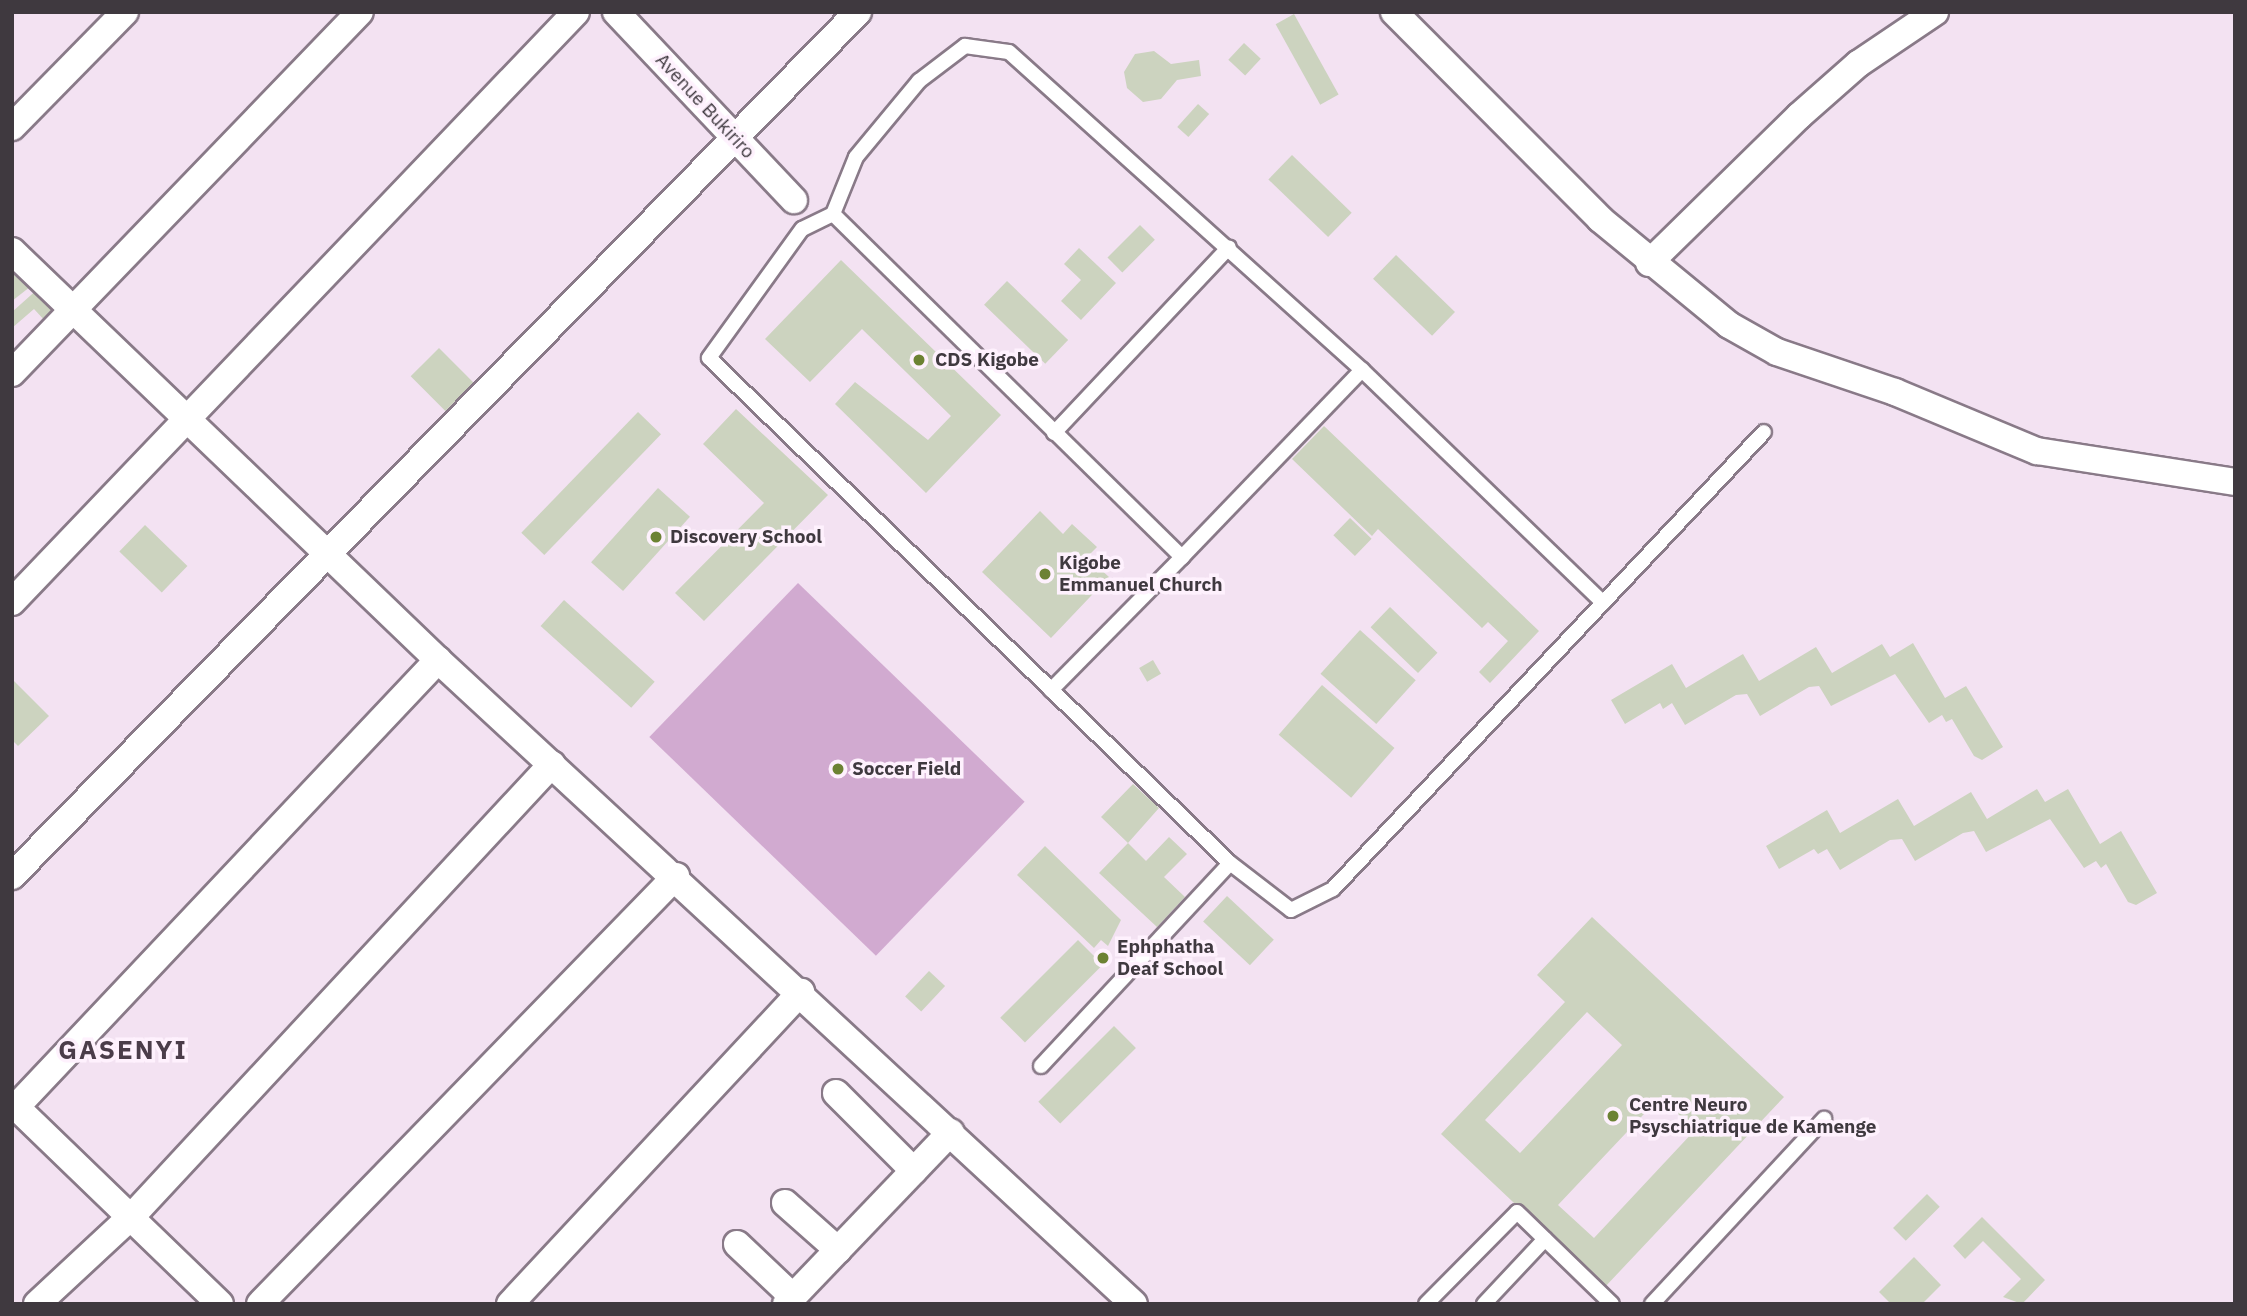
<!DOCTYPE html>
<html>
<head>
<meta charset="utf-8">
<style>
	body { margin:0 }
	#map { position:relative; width:2247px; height:1316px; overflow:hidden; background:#f3e2f2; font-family:"IBM Plex Sans",sans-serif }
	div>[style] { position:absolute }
	.green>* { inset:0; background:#d1aad0; transform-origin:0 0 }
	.building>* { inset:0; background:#ccd3bf; transform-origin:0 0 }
	.roads { filter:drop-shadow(2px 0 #897a88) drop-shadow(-2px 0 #897a88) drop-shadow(0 2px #897a88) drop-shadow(0 -2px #897a88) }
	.service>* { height:14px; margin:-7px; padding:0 7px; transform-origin:7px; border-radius:7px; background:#fff }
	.minor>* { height:26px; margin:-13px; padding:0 13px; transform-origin:13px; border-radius:13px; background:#fff }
	.dots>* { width:19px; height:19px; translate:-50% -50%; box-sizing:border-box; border:4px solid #fef1fd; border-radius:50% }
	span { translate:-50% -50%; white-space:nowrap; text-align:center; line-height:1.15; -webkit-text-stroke:7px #fef1fd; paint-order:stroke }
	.street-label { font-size:19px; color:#3f393f }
	.poi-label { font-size:19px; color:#3f393f; font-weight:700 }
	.left { translate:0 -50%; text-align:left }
	.district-label { font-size:26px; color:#4b3d4a; font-weight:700; letter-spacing:2px }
	.frame { position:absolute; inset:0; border:14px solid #3f393f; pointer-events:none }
</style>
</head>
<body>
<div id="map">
	<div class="green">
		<i style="left:798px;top:583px;width:315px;height:214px;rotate:44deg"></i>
	</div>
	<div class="building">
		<i style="left:1294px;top:14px;width:92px;height:21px;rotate:61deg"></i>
		<i style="left:1244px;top:43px;width:23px;height:23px;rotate:43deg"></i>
		<i style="clip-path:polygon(1154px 51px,1171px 64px,1199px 60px,1201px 76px,1177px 80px,1161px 99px,1143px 102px,1127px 88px,1124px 72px,1135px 54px)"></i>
		<i style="left:1198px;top:104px;width:15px;height:31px;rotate:42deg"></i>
		<i style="left:1292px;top:155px;width:83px;height:34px;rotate:44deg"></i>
		<i style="left:1140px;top:225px;width:21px;height:46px;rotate:45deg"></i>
		<i style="clip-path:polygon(1079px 248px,1116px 283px,1081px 320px,1061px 301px,1081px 280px,1064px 264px)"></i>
		<i style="clip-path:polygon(12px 254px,35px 283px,12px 301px)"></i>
		<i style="left:1396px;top:255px;width:82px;height:33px;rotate:44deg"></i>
		<i style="clip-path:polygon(841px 260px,1001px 415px,926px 493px,835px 404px,855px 382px,928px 440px,951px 416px,862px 329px,810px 382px,765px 339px)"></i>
		<i style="left:1007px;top:281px;width:85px;height:33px;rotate:44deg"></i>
		<i style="clip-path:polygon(40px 287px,60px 310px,46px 322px,34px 309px,12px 328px,12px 312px)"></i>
		<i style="left:439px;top:348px;width:49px;height:40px;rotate:45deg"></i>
		<i style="clip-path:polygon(736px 409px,828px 495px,704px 621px,675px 593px,764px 503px,703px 444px)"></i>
		<i style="left:638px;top:412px;width:32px;height:168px;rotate:44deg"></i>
		<i style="clip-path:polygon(1324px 426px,1539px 631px,1490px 683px,1479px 672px,1508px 641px,1488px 622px,1482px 628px,1378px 529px,1372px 536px,1292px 459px)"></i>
		<i style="left:658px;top:488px;width:43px;height:100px;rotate:42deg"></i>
		<i style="clip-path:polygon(1040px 511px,1063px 534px,1072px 524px,1097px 547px,1087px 557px,1109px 577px,1051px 638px,982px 572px)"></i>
		<i style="left:1350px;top:518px;width:30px;height:24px;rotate:44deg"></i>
		<i style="left:145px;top:525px;width:59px;height:37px;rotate:44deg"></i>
		<i style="left:564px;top:600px;width:122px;height:35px;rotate:42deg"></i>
		<i style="left:1390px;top:607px;width:66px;height:28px;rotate:44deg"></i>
		<i style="left:1360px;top:630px;width:75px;height:59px;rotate:42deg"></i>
		<i style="clip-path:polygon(1913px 643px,1945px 698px,1966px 686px,2003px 747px,1982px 760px,1974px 756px,1952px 719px,1946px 722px,1942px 715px,1929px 723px,1895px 674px,1831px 706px,1819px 686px,1809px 687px,1760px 716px,1747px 694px,1736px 695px,1685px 725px,1672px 703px,1663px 709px,1660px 703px,1625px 724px,1611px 700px,1672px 664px,1686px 688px,1743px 654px,1759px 681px,1816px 647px,1832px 673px,1882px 644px,1890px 657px)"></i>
		<i style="left:1153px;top:660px;width:16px;height:16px;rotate:60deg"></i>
		<i style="clip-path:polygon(12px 679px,49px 716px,18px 746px,12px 740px)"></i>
		<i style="left:1322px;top:685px;width:96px;height:66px;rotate:41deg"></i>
		<i style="clip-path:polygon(1133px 784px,1159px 808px,1128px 843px,1146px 861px,1169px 837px,1187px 854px,1164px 877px,1185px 897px,1157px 927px,1099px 873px,1128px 843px,1101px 817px)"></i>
		<i style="clip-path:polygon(2037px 789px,2045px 802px,2068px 789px,2100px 844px,2121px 831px,2157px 893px,2136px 905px,2128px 902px,2106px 864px,2101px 868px,2096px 861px,2084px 868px,2050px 819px,1986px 852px,1974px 831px,1963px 833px,1915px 861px,1902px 839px,1890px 840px,1840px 870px,1827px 849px,1818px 854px,1814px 849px,1779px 869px,1766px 846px,1827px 810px,1840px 833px,1898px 799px,1914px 826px,1971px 792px,1987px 819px)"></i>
		<i style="clip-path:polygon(1045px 846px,1121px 920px,1108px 946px,1101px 940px,1094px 948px,1017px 875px)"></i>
		<i style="left:1227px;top:896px;width:64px;height:35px;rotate:43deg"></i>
		<i style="clip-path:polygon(evenodd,1592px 917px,1784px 1097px,1604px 1288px,1441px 1134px,1565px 1002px,1537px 975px,1592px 917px,1587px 1012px,1622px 1045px,1520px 1153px,1485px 1120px,1587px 1012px,1592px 917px,1660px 1097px,1695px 1130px,1594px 1238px,1558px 1205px,1660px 1097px)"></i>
		<i style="left:1078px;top:940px;width:35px;height:110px;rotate:45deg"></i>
		<i style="left:929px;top:971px;width:22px;height:35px;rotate:43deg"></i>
		<i style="left:1114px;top:1026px;width:31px;height:107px;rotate:45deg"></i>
		<i style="left:1927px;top:1194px;width:18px;height:48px;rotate:45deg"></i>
		<i style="clip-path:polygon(1982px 1217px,2045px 1280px,2022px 1304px,2003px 1297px,2021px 1279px,1983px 1241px,1965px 1259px,1953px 1246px)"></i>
		<i style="clip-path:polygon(1914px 1257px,1941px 1285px,1922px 1304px,1891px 1304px,1879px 1292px)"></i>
	</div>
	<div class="roads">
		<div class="service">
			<i style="left:833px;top:214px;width:34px;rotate:154deg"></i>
			<i style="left:802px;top:229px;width:159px;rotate:125.8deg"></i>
			<i style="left:709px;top:358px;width:726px;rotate:44.11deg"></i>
			<i style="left:1230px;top:863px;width:77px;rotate:37.6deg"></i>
			<i style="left:1291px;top:910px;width:47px;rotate:-26.6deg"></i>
			<i style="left:1333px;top:889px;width:628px;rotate:-46.68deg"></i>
			<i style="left:1362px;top:370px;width:260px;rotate:133.9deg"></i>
			<i style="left:1182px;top:557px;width:489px;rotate:-135.5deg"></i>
			<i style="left:833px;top:214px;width:61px;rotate:-68deg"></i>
			<i style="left:856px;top:157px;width:99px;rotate:-50.3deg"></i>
			<i style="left:919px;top:81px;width:58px;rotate:-37.3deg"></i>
			<i style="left:965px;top:46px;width:44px;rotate:7.8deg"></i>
			<i style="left:1009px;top:52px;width:475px;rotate:42deg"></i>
			<i style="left:1362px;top:370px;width:335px;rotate:44deg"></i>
			<i style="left:1054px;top:433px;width:255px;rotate:-46.7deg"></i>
			<i style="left:1051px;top:690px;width:187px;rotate:-45.4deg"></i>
			<i style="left:1041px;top:1066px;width:277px;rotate:-47deg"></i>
			<i style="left:1426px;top:1304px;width:129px;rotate:-45.3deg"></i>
			<i style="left:1517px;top:1212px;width:132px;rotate:44.1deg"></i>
			<i style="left:1484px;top:1304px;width:89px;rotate:-46.8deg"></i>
			<i style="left:1652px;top:1304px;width:253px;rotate:-47.1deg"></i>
		</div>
		<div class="minor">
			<i style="left:616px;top:12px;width:259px;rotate:46.6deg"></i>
			<i style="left:1394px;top:12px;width:292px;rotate:45.1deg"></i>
			<i style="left:1600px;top:219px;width:167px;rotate:39.4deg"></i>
			<i style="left:1729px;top:325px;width:55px;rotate:29.4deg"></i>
			<i style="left:1777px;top:352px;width:125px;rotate:18.7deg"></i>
			<i style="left:1895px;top:392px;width:154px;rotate:22.6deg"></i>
			<i style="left:2037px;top:451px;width:200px;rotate:8.9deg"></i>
			<i style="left:12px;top:127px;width:161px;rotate:-45.5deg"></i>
			<i style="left:12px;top:251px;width:591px;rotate:43.83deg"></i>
			<i style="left:438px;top:660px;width:948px;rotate:42.78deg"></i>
			<i style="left:1649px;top:263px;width:210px;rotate:-44.4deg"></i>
			<i style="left:1799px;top:116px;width:79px;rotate:-41.4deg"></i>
			<i style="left:1858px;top:64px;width:93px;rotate:-34deg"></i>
			<i style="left:12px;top:373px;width:501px;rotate:-46.05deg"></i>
			<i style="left:12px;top:602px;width:816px;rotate:-46.29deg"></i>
			<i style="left:12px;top:876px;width:1209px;rotate:-45.6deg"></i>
			<i style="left:836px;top:1093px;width:110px;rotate:45deg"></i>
			<i style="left:12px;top:1103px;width:289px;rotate:44deg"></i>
			<i style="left:16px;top:1107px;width:615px;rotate:-46.65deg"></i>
			<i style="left:785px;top:1203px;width:71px;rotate:41.6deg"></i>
			<i style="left:737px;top:1244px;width:77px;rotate:43.4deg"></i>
			<i style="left:37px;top:1304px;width:132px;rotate:-42.9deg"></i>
			<i style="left:134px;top:1214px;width:614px;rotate:-47.11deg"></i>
			<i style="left:260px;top:1304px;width:597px;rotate:-45.81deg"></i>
			<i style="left:510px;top:1304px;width:427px;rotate:-47deg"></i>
			<i style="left:786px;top:1304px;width:238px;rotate:-46.2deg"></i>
		</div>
	</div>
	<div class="dots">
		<i style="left:919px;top:360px;background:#6c8233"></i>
		<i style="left:656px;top:537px;background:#6c8233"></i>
		<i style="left:1045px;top:574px;background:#6c8233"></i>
		<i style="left:838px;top:769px;background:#6c8233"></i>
		<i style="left:1103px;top:958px;background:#6c8233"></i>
		<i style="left:1613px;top:1116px;background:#6c8233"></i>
	</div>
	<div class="street-label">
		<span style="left:705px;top:106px;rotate:47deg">Avenue Bukiriro</span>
	</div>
	<div class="poi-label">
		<span class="left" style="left:935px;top:360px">CDS Kigobe</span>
		<span class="left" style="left:670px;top:537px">Discovery School</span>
		<span class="left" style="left:1059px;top:574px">Kigobe<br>Emmanuel Church</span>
		<span class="left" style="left:852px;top:769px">Soccer Field</span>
		<span class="left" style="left:1117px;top:958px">Ephphatha<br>Deaf School</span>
		<span class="left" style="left:1629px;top:1116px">Centre Neuro<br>Psyschiatrique de Kamenge</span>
	</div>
	<div class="district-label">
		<span style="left:123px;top:1050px">GASENYI</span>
	</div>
	<div class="frame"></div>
</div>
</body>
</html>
